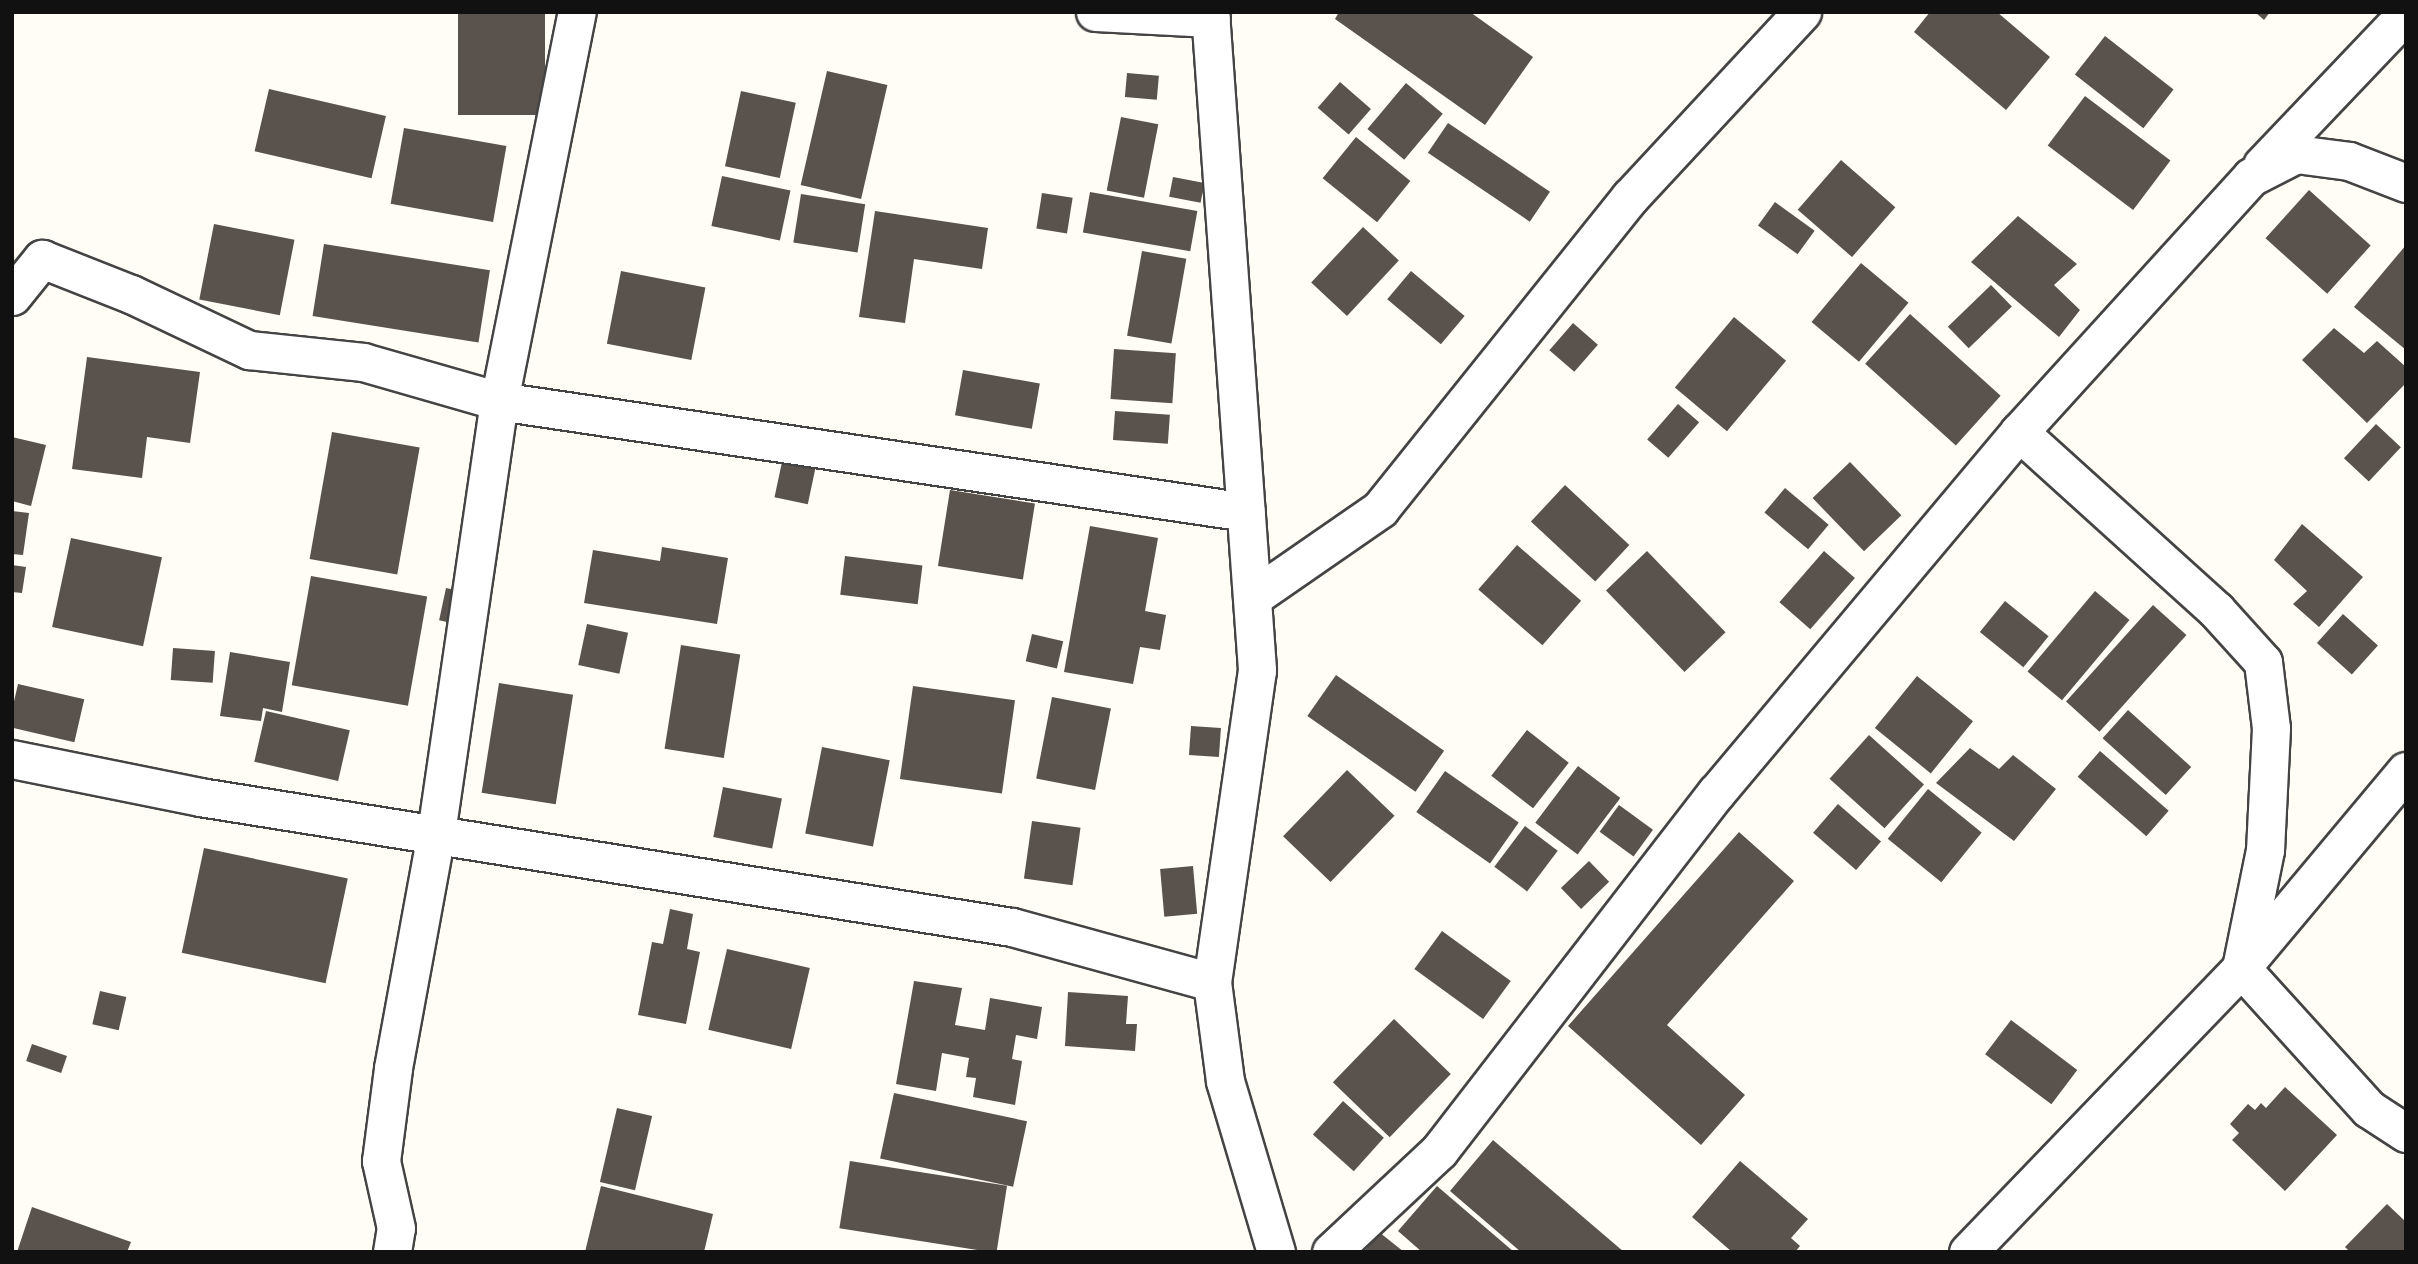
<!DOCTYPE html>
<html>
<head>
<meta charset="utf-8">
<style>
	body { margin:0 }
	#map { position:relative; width:2418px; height:1264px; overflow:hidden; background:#fffdf5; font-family:Literata,serif }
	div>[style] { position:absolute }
	.building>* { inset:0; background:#5a524d; transform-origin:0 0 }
	.roads { filter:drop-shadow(2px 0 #444) drop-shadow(-2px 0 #444) drop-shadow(0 2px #444) drop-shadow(0 -2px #444) }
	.minor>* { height:37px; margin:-18.5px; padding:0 18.5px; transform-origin:18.5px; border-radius:18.5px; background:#fff }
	span { translate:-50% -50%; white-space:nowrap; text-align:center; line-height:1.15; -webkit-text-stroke:7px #fff; paint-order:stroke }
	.frame { position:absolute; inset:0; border:14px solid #111; pointer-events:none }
</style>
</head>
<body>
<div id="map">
	<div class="building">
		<i style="left:458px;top:12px;width:87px;height:103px"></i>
		<i style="clip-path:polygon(1339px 12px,1470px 12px,1533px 57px,1485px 125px,1335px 19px)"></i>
		<i style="clip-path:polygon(1930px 12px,1997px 12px,2050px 57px,2006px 110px,1914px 32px)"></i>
		<i style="clip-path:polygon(2255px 12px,2270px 12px,2264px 20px)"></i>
		<i style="left:2105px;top:36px;width:87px;height:49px;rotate:38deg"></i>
		<i style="left:827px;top:71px;width:62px;height:117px;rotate:13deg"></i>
		<i style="left:1127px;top:73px;width:32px;height:24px;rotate:5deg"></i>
		<i style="left:1340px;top:82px;width:41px;height:34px;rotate:41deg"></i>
		<i style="left:1406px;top:83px;width:48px;height:60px;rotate:40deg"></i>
		<i style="left:269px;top:89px;width:120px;height:64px;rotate:13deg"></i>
		<i style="left:741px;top:91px;width:56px;height:77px;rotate:12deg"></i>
		<i style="left:2085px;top:96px;width:107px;height:62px;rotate:37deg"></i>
		<i style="left:1121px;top:117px;width:38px;height:75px;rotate:11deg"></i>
		<i style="left:1448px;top:123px;width:123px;height:36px;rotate:34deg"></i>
		<i style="left:404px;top:128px;width:104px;height:77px;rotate:10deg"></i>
		<i style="left:1356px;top:137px;width:70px;height:53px;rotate:39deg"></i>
		<i style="left:1841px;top:160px;width:72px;height:66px;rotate:41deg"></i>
		<i style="left:722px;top:176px;width:70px;height:51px;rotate:12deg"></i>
		<i style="left:1173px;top:177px;width:32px;height:20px;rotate:11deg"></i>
		<i style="left:2309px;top:190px;width:83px;height:65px;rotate:42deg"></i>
		<i style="left:1090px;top:192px;width:109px;height:41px;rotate:10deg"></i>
		<i style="left:1042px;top:193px;width:31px;height:36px;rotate:9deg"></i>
		<i style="left:801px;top:194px;width:65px;height:49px;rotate:9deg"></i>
		<i style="left:1775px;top:202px;width:49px;height:29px;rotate:36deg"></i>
		<i style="clip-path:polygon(875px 211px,988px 228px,982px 269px,914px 259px,905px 323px,859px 317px)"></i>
		<i style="clip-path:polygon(2018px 216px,2077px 264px,2054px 285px,2080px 310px,2059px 337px,1971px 262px)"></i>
		<i style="left:214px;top:224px;width:82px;height:77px;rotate:11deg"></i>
		<i style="left:1363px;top:227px;width:49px;height:76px;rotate:43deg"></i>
		<i style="left:324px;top:244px;width:168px;height:73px;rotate:9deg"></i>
		<i style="clip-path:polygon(2406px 245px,2406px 350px,2354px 307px)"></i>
		<i style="left:1142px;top:251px;width:45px;height:86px;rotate:10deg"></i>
		<i style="left:1861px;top:263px;width:62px;height:77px;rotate:40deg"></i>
		<i style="left:621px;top:271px;width:86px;height:74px;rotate:11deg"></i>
		<i style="left:1411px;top:271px;width:70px;height:37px;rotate:40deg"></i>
		<i style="left:1991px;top:285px;width:30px;height:60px;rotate:46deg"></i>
		<i style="left:1910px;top:314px;width:122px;height:67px;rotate:42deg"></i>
		<i style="left:1734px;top:317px;width:68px;height:92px;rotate:40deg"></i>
		<i style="left:1573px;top:323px;width:33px;height:36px;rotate:41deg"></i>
		<i style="clip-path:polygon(2334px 328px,2364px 353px,2377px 341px,2406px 367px,2406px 383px,2367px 423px,2302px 360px)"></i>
		<i style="left:1114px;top:349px;width:62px;height:50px;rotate:4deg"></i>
		<i style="clip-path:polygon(87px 357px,200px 372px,190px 443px,147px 437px,142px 478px,72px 469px)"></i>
		<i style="left:963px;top:370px;width:78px;height:46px;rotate:10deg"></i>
		<i style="left:1678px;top:404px;width:28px;height:47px;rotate:41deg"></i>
		<i style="left:1115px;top:411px;width:55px;height:29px;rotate:4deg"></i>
		<i style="left:2376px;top:424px;width:34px;height:47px;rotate:43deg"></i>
		<i style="left:332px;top:432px;width:89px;height:129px;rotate:10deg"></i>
		<i style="clip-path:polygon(12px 437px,46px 445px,31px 506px,12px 501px)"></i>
		<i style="left:782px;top:462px;width:34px;height:36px;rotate:12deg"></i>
		<i style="left:1850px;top:462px;width:74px;height:52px;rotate:46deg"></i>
		<i style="left:1565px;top:485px;width:88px;height:50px;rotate:43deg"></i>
		<i style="left:1785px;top:488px;width:57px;height:32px;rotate:40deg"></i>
		<i style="left:950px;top:490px;width:86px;height:77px;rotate:9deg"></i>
		<i style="clip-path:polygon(12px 511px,29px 513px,23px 555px,12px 554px)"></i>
		<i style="clip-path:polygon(2302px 524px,2363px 577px,2319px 627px,2293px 604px,2307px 591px,2274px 560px)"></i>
		<i style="clip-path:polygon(1090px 526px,1158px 538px,1145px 611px,1166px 615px,1160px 650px,1140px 647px,1133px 684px,1064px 672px)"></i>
		<i style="left:71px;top:538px;width:93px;height:91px;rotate:12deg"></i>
		<i style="left:1517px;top:545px;width:85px;height:59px;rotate:41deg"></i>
		<i style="clip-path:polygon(662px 547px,728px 558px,717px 624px,584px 603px,593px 550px,660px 561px)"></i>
		<i style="left:1647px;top:551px;width:113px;height:57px;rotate:46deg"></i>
		<i style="left:1824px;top:551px;width:41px;height:68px;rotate:41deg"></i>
		<i style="left:845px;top:556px;width:78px;height:39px;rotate:7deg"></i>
		<i style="clip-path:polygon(12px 565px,26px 567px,22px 593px,12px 592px)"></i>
		<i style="left:311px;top:576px;width:118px;height:111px;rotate:10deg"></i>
		<i style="left:446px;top:588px;width:19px;height:33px;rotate:12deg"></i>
		<i style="left:2095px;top:591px;width:45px;height:105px;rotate:40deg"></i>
		<i style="left:2005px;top:601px;width:56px;height:40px;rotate:39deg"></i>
		<i style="left:2153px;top:605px;width:45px;height:130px;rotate:42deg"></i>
		<i style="left:2343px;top:614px;width:47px;height:39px;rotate:42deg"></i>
		<i style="left:587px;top:624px;width:42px;height:42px;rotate:12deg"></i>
		<i style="left:1032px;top:634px;width:32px;height:28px;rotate:13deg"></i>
		<i style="left:681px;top:645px;width:60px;height:105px;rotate:9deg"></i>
		<i style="left:173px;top:648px;width:42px;height:32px;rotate:4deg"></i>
		<i style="clip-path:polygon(230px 652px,290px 662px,282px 712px,263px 708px,261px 721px,220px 716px)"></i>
		<i style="left:1336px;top:675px;width:132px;height:50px;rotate:35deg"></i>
		<i style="left:1917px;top:676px;width:72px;height:67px;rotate:39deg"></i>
		<i style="left:499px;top:683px;width:75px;height:111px;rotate:9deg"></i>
		<i style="left:18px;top:684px;width:68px;height:44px;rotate:13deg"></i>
		<i style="left:913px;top:686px;width:103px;height:94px;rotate:8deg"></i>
		<i style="left:1052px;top:697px;width:60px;height:83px;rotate:11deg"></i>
		<i style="left:2128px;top:710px;width:85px;height:38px;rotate:42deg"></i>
		<i style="left:266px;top:711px;width:86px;height:52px;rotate:13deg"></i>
		<i style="left:1191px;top:726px;width:30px;height:29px;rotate:4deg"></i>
		<i style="left:1527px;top:730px;width:53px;height:58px;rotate:38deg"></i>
		<i style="left:1869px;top:735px;width:74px;height:59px;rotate:42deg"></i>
		<i style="left:822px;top:747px;width:69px;height:88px;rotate:11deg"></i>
		<i style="clip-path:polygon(1970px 748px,1999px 769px,2013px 755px,2056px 789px,2014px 841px,1936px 783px)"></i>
		<i style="left:2100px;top:751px;width:91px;height:34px;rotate:41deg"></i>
		<i style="left:1578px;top:766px;width:53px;height:71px;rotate:37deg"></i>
		<i style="left:1347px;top:770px;width:66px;height:92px;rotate:44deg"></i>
		<i style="left:1445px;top:771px;width:90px;height:50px;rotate:35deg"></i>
		<i style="left:723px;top:787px;width:60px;height:51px;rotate:11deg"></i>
		<i style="left:1928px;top:789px;width:69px;height:64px;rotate:39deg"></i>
		<i style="left:1838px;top:804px;width:57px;height:38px;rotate:41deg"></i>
		<i style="left:1619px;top:805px;width:42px;height:33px;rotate:36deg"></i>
		<i style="left:1032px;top:821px;width:49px;height:58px;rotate:8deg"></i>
		<i style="left:1525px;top:826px;width:41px;height:51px;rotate:37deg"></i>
		<i style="clip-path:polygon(1739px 832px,1794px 881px,1667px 1025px,1745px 1095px,1701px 1145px,1568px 1026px)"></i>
		<i style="left:204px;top:848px;width:147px;height:107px;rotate:12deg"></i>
		<i style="left:1589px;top:861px;width:29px;height:39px;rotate:46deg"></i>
		<i style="left:1193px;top:866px;width:48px;height:33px;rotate:85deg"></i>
		<i style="clip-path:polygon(670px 909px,693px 914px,687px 949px,700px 952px,686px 1024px,638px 1015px,652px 942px,663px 944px)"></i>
		<i style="left:1442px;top:931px;width:85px;height:47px;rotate:36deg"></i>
		<i style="left:727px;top:949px;width:85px;height:83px;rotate:13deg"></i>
		<i style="clip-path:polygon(914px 981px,962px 988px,955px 1025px,985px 1030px,990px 998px,1042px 1007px,1037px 1039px,1016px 1035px,1012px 1059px,1022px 1061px,1015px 1105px,973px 1097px,976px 1078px,966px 1077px,969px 1058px,942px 1053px,936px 1091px,896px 1084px)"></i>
		<i style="left:100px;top:991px;width:27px;height:34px;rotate:13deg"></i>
		<i style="clip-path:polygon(1068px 992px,1128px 996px,1126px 1024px,1137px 1024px,1135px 1051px,1065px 1046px)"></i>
		<i style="left:1394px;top:1019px;width:79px;height:88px;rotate:44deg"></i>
		<i style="left:2011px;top:1020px;width:83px;height:43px;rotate:37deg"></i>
		<i style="left:32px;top:1044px;width:37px;height:18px;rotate:19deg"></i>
		<i style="clip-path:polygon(2285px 1087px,2337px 1135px,2285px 1191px,2232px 1140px,2239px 1133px,2230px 1124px,2248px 1104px,2255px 1110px,2261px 1103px,2266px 1108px)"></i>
		<i style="left:894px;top:1093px;width:136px;height:67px;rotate:12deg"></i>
		<i style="left:1343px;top:1101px;width:55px;height:45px;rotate:42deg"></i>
		<i style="left:617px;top:1108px;width:36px;height:76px;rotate:13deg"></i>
		<i style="clip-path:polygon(1493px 1140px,1624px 1252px,1521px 1252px,1450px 1191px)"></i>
		<i style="left:850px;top:1161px;width:159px;height:68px;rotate:9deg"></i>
		<i style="clip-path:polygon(1740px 1161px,1808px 1219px,1791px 1238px,1800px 1246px,1795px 1252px,1732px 1252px,1692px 1217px)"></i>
		<i style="clip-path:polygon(601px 1186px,713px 1214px,704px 1252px,585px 1252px)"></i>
		<i style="clip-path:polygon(1437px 1186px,1514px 1252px,1422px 1252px,1398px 1231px)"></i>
		<i style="clip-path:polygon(2387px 1204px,2406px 1222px,2406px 1252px,2350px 1252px,2345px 1247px)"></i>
		<i style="clip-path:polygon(32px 1207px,131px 1242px,127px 1252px,17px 1252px)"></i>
		<i style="clip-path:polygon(1379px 1232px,1404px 1252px,1364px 1252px)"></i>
	</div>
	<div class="roads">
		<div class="minor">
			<i style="left:1095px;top:12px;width:116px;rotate:3deg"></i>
			<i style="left:1210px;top:12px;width:660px;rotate:85.91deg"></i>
			<i style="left:1257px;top:670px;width:315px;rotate:98.2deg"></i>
			<i style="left:1212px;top:982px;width:100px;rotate:82.5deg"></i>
			<i style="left:1225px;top:1081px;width:178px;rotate:73.4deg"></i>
			<i style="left:2262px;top:165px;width:209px;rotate:-46.4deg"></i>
			<i style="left:12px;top:296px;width:48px;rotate:-51deg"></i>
			<i style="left:42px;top:259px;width:96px;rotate:21.5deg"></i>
			<i style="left:131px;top:294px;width:131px;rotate:25.4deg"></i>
			<i style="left:249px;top:350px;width:115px;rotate:6deg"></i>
			<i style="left:363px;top:362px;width:141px;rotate:16deg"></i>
			<i style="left:499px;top:401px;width:755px;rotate:8.45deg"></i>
			<i style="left:2019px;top:432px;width:266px;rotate:42.1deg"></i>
			<i style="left:2216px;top:610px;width:70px;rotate:47.9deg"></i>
			<i style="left:2263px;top:662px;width:66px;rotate:83.1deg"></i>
			<i style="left:2271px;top:728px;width:122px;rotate:92.8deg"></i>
			<i style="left:2265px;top:850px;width:120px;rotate:101.5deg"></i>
			<i style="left:2241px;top:968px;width:190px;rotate:47.8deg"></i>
			<i style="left:2369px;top:1109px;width:44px;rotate:33deg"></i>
			<i style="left:1253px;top:597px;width:155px;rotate:-34.7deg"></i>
			<i style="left:1380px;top:509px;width:400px;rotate:-51.3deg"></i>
			<i style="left:1630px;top:197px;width:253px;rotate:-47.1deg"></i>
			<i style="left:12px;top:759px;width:192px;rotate:11.4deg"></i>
			<i style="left:200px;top:797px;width:822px;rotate:9.1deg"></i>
			<i style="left:1012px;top:927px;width:207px;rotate:15.4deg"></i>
			<i style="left:392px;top:1252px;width:24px;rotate:-81deg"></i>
			<i style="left:396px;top:1228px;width:69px;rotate:-102.6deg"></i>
			<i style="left:381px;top:1161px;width:94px;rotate:-82.6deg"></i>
			<i style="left:393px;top:1068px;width:239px;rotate:-79.6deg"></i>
			<i style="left:436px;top:833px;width:437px;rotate:-81.7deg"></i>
			<i style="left:499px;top:401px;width:397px;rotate:-78.7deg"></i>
			<i style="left:1331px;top:1252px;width:148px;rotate:-43.1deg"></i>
			<i style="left:1439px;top:1151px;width:453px;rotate:-52.3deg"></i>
			<i style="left:1716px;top:793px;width:471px;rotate:-50deg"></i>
			<i style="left:2019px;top:432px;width:345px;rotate:-47.7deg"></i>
			<i style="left:2251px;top:177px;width:51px;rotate:-27.1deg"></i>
			<i style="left:2296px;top:154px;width:53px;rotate:7.5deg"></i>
			<i style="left:2349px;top:161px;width:61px;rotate:21.1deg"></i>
			<i style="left:1968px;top:1252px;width:394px;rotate:-46.1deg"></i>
			<i style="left:2241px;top:968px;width:257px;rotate:-50.1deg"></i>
		</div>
	</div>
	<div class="frame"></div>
</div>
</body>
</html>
